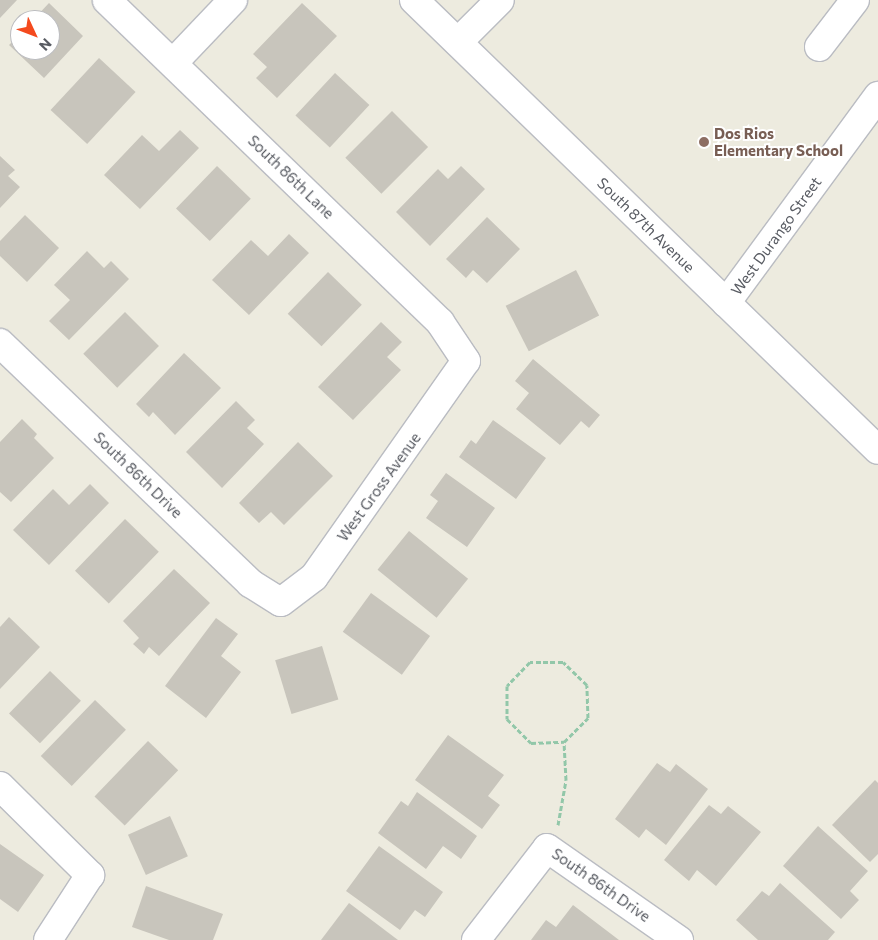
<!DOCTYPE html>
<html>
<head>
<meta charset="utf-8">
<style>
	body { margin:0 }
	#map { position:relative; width:878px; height:940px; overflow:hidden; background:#edebdf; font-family:Commissioner,sans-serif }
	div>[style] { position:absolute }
	.building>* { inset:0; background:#c8c5bc; transform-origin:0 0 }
	.path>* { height:3px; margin-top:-1.5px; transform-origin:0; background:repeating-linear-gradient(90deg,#92c7a9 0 5px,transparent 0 7.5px) }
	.roads { filter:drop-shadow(1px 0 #babcc2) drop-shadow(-1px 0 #babcc2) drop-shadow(0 1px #babcc2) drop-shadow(0 -1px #babcc2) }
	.minor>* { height:28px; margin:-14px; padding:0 14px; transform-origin:14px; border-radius:14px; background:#fff }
	.dots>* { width:14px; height:14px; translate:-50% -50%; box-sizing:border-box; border:2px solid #fff; border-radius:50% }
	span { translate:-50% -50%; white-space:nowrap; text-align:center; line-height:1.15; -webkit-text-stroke:4px #fff; paint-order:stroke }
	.education-label { font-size:15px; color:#785e54; font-weight:700 }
	.left { translate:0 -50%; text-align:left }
	.street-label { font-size:15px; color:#585b62 }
	.north { position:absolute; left:10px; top:10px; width:50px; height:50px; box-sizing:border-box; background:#fff; border:1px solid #bcbdc0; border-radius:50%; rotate:133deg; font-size:14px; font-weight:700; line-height:20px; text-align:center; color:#585b62 }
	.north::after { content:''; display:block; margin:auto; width:18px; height:22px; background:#f44a1e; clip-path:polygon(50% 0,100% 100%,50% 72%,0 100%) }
</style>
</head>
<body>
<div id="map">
	<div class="building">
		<i style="clip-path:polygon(0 0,17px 0,0 18px)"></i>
		<i style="clip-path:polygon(49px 3px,83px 36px,44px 78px,9px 45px,20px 34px,20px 50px,50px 50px,50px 20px,33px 20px)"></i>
		<i style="clip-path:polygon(302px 3px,337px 36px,277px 98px,256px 78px,267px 67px,253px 54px)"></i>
		<i style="left:99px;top:58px;width:50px;height:71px;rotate:43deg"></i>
		<i style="left:335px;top:73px;width:47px;height:58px;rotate:43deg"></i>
		<i style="left:392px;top:111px;width:51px;height:66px;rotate:45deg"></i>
		<i style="clip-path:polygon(180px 130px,199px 148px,140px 209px,104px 175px,142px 135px,159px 151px)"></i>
		<i style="clip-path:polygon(0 156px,15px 170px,8px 176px,20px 187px,0 208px)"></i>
		<i style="left:217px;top:166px;width:47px;height:59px;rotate:44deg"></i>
		<i style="clip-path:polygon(461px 166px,485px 189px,430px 246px,396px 212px,438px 169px,448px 179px)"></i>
		<i style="clip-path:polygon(25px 215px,59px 248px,27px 282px,0 256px,0 241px)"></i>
		<i style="clip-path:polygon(487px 217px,520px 249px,487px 283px,473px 270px,466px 278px,446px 259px)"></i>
		<i style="clip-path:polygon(289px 234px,309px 253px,249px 315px,212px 280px,251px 240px,268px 256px)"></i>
		<i style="clip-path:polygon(87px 251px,104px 268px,111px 261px,129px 279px,69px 340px,49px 321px,70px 300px,54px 285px)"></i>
		<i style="left:576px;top:270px;width:51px;height:79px;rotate:63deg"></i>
		<i style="left:328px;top:272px;width:47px;height:58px;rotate:44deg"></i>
		<i style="left:125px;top:312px;width:48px;height:59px;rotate:45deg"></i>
		<i style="clip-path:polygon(381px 322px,402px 342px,387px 357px,401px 370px,353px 420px,318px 387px)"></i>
		<i style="clip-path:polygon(184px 353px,221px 388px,175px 435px,153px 412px,149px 417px,136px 404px)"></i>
		<i style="clip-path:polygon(533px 359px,600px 415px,589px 428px,581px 421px,560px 445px,516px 409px,529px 393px,515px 381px)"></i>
		<i style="clip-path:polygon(236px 401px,255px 420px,247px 428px,264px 444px,222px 488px,186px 452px)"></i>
		<i style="clip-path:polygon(22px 419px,37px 434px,34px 438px,54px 458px,11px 502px,0 492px,0 442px)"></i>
		<i style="clip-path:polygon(493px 420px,546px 458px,516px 499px,459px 457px,471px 440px,476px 444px)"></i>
		<i style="clip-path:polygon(298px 442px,333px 476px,284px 525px,271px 512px,259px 523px,239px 503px)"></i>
		<i style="clip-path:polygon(446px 473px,495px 508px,467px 547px,426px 518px,438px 501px,430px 495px)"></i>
		<i style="clip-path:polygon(90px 484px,109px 503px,49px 565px,13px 530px,53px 489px,69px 505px)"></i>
		<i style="left:125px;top:519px;width:47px;height:72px;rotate:44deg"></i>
		<i style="left:409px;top:531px;width:76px;height:50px;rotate:39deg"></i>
		<i style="clip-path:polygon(174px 569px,210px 603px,159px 656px,149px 647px,144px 654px,133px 644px,139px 638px,123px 621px)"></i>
		<i style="left:371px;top:593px;width:73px;height:48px;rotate:36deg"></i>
		<i style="clip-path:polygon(9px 617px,40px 647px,0 689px,0 627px)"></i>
		<i style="clip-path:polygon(216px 618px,238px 634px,221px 656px,241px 672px,206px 718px,165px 686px)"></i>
		<i style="left:322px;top:646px;width:56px;height:49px;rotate:73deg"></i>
		<i style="left:50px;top:671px;width:43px;height:59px;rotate:44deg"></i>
		<i style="left:95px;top:700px;width:43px;height:78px;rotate:44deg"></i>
		<i style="clip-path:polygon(448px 735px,504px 775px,488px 796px,500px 805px,482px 829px,415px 780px)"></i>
		<i style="left:148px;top:741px;width:42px;height:77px;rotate:44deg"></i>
		<i style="clip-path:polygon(657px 763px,670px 772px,676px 764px,708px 789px,666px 845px,646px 829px,639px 838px,615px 819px)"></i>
		<i style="clip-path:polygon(875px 780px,878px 783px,878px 854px,870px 862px,832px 825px)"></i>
		<i style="clip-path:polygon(417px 792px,477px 836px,461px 859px,443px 846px,426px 869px,378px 833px,401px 801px,408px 806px)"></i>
		<i style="clip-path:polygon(709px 805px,721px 814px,728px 806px,761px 832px,716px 886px,697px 870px,689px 881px,664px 860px)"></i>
		<i style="left:170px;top:816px;width:44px;height:46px;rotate:66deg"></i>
		<i style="clip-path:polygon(818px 826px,868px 871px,850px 891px,859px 900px,841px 919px,783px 866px)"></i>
		<i style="clip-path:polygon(0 844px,44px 875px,18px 912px,0 899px)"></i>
		<i style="clip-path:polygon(379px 846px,443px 892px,425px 917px,415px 910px,400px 930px,346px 891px)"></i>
		<i style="clip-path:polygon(780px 883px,835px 932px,828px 940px,758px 940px,736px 920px,762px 891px,769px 896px)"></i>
		<i style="clip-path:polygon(146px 886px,223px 914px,213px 940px,169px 940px,132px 927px)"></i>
		<i style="clip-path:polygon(349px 903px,398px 940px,321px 940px)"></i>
		<i style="clip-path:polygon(573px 905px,619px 940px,531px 940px,546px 920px,556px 927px)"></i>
	</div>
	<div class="path">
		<i style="left:558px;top:825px;width:46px;rotate:-79.9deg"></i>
		<i style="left:566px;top:780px;width:38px;rotate:-93deg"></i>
		<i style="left:564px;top:742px;width:34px;rotate:-45deg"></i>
		<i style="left:588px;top:718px;width:33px;rotate:-92deg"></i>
		<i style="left:587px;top:685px;width:33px;rotate:-136deg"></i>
		<i style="left:563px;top:662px;width:33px;rotate:180deg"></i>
		<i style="left:530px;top:662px;width:33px;rotate:134deg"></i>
		<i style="left:507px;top:686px;width:33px;rotate:90deg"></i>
		<i style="left:507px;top:719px;width:34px;rotate:45deg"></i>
		<i style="left:531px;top:743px;width:33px;rotate:-2deg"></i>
	</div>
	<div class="roads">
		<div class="minor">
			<i style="left:414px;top:0;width:646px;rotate:44.12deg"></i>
			<i style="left:458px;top:42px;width:59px;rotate:-45deg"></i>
			<i style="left:819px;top:47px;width:59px;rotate:-52.5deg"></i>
			<i style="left:173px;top:63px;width:87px;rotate:-46.4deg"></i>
			<i style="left:726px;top:303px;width:257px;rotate:-53.7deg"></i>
			<i style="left:0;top:343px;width:347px;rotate:43.8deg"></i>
			<i style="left:250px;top:583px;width:36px;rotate:32deg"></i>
			<i style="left:281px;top:602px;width:41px;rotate:-37.1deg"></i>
			<i style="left:314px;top:577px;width:264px;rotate:-54.9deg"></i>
			<i style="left:466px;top:361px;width:47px;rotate:-123.7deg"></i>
			<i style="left:440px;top:322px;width:463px;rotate:-136deg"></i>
			<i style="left:0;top:786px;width:127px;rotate:44.7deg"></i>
			<i style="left:90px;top:875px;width:77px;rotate:122.9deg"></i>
			<i style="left:476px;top:940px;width:116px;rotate:-52.3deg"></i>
			<i style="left:547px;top:848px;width:161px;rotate:34.9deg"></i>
		</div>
	</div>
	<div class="dots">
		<i style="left:704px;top:142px;background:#8d6e63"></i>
	</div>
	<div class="education-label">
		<span class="left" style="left:714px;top:142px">Dos Rios<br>Elementary School</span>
	</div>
	<div class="street-label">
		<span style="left:291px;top:177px;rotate:44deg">South 86th Lane</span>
		<span style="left:646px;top:225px;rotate:44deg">South 87th Avenue</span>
		<span style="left:776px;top:236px;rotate:-54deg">West Durango Street</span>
		<span style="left:138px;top:475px;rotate:44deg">South 86th Drive</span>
		<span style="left:379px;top:487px;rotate:-54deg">West Gross Avenue</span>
		<span style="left:601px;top:885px;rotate:35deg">South 86th Drive</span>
	</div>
	<div class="north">N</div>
</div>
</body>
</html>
